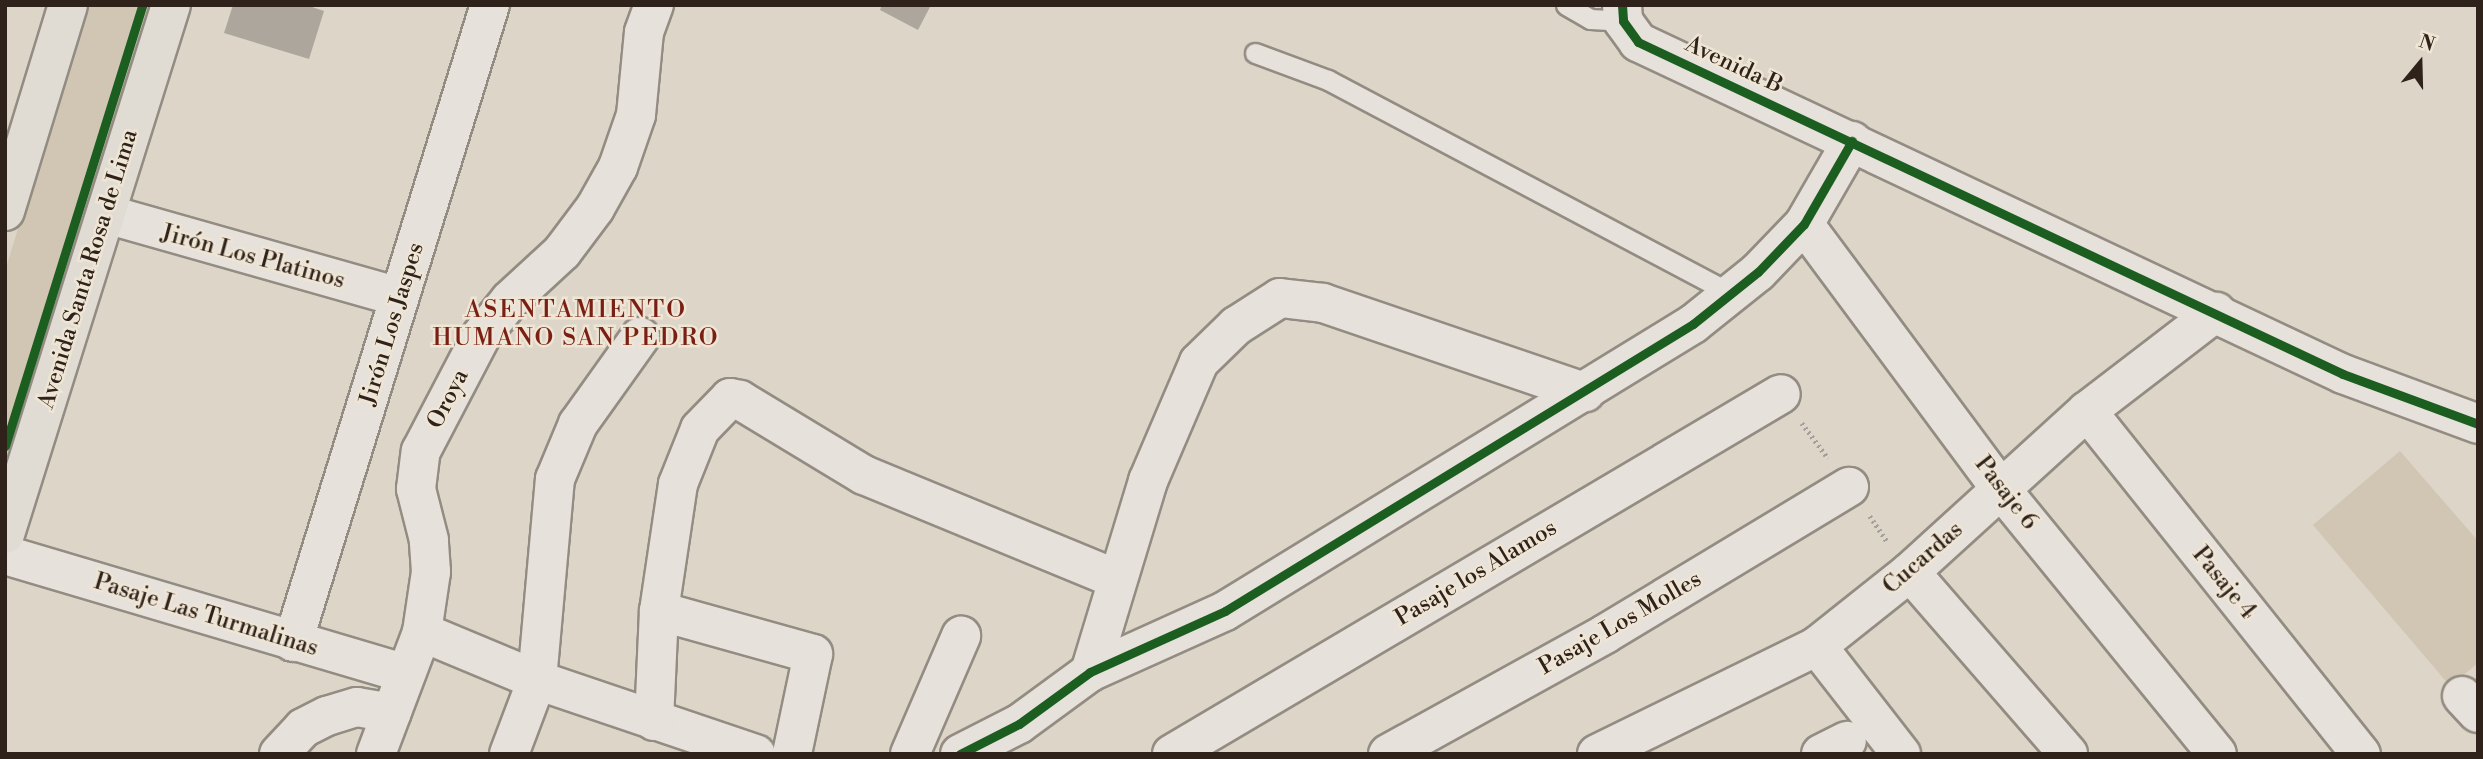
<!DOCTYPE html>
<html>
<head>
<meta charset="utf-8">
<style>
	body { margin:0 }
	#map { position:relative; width:2483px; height:759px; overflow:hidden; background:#ddd5c7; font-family:"Libre Bodoni",serif }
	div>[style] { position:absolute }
	.green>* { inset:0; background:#d1c5b3 }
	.building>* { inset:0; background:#aca69c }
	.path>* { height:4.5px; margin-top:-2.25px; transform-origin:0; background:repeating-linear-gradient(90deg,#a49f9a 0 2px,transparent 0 5.5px) }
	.roads { filter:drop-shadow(2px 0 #928c83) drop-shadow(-2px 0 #928c83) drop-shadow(0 2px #928c83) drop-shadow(0 -2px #928c83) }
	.lane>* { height:19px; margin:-9.5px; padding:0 9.5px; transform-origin:9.5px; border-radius:9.5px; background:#e6e1da }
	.street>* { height:38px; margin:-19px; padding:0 19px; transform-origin:19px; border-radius:19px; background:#e6e1da }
	.primary>* { height:38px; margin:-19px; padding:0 19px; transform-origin:19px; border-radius:19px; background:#e0dcd4 }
	.cycleway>* { height:9px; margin:-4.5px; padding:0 4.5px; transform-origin:4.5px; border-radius:4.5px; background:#1b5e20 }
	span { translate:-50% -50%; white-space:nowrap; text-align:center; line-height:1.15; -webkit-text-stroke:5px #efe5d5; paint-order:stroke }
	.street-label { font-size:23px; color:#2f221a }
	.neighbourhood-label { font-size:24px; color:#7a1f14; letter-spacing:2px }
	.frame { position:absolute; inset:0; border:7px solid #2f221a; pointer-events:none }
	.north { position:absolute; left:2385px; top:28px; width:70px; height:70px; -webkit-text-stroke:5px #efe5d5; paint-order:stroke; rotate:19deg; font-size:19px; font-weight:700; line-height:28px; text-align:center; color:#2f221a }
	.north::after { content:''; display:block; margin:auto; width:24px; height:32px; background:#2f221a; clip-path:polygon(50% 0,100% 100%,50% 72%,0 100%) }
</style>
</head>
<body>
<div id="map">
	<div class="green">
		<i style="clip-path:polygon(87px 5px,156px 5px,5px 491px,5px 271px)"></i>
		<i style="clip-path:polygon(2400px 451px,2478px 541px,2478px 663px,2450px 686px,2313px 525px)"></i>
	</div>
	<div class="building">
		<i style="clip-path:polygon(233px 5px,306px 5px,324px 11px,309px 59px,224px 33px)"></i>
		<i style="clip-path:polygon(882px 5px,931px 5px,918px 30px,880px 10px)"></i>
	</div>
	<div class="path">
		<i style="left:1802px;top:423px;width:44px;rotate:53.4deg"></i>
		<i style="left:1870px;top:516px;width:30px;rotate:56deg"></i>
	</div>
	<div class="roads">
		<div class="lane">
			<i style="left:1566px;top:5px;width:28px;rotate:30deg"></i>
			<i style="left:1590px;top:19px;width:33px;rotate:3deg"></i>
			<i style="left:1255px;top:53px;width:78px;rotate:20.3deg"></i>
			<i style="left:1328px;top:80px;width:456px;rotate:27.9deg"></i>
		</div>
		<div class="street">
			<i style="left:1622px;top:5px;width:16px;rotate:86deg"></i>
			<i style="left:1623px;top:21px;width:26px;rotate:54deg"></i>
			<i style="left:1638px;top:42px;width:779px;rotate:25.22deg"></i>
			<i style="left:2343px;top:374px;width:144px;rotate:20.3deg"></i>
			<i style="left:106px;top:214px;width:305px;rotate:15.8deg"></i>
			<i style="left:1804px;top:224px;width:329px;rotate:53.4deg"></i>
			<i style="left:2000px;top:488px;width:343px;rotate:50.8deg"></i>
			<i style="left:2087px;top:411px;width:439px;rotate:51.4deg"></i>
			<i style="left:5px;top:555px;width:418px;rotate:16.5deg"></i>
			<i style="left:1910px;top:572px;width:241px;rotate:49deg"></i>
			<i style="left:659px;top:611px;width:160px;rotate:15.6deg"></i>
			<i style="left:813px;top:654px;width:102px;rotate:101.9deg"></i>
			<i style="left:422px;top:632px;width:125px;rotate:22.7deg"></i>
			<i style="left:537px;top:680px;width:231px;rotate:18.7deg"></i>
			<i style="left:293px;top:642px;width:667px;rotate:-72.82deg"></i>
			<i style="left:1817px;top:646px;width:137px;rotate:52.1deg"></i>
			<i style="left:1090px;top:672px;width:200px;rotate:-73.1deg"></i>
			<i style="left:1148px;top:481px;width:129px;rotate:-66.8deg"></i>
			<i style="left:1199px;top:362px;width:52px;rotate:-44.2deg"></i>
			<i style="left:1236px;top:326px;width:52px;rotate:-32.5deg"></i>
			<i style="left:1280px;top:298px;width:43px;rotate:6.6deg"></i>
			<i style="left:1323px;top:303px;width:277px;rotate:18.8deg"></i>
			<i style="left:2462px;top:696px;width:23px;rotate:47deg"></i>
			<i style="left:654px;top:721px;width:110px;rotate:-87.4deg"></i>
			<i style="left:659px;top:611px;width:128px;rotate:-81.5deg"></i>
			<i style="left:678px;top:484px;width:59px;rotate:-68.2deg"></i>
			<i style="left:700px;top:429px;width:43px;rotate:-45.9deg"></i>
			<i style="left:730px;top:398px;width:10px;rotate:11deg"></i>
			<i style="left:740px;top:400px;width:145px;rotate:31.2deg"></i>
			<i style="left:864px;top:475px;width:273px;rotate:22.4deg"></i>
			<i style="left:279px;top:754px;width:35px;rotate:-47deg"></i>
			<i style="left:303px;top:728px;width:27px;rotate:-27deg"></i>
			<i style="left:327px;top:716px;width:31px;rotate:-17deg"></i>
			<i style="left:357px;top:707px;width:35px;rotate:10deg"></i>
			<i style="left:376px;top:754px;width:130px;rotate:-69.3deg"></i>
			<i style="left:422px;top:632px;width:61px;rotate:-81.5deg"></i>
			<i style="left:431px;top:572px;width:32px;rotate:-94deg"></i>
			<i style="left:429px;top:540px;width:53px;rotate:-104.3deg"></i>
			<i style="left:416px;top:489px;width:38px;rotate:-83deg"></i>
			<i style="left:421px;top:451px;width:130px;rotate:-62.4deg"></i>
			<i style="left:481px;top:336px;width:46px;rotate:-51.1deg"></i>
			<i style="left:510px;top:300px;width:71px;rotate:-42.7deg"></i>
			<i style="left:562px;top:252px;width:55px;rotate:-53.1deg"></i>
			<i style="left:595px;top:208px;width:47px;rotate:-60.7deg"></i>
			<i style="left:618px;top:167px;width:55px;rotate:-70.9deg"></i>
			<i style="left:636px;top:115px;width:83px;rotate:-84.5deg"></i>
			<i style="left:644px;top:32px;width:29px;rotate:-70deg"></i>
			<i style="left:509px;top:754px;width:79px;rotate:-69.3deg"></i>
			<i style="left:537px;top:680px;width:202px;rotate:-84.9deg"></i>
			<i style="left:555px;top:479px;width:60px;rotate:-67.3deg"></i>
			<i style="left:578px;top:424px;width:107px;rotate:-54.5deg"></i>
			<i style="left:910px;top:754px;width:129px;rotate:-66.6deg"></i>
			<i style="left:960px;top:754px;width:66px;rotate:-27deg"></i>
			<i style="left:1019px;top:724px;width:88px;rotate:-36.2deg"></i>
			<i style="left:1090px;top:672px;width:148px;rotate:-24.3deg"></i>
			<i style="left:1225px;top:611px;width:549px;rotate:-31.52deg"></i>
			<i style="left:1693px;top:324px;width:83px;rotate:-38.7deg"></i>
			<i style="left:1758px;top:272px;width:66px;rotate:-46.2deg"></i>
			<i style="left:1804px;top:224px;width:96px;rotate:-60deg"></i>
			<i style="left:1172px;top:754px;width:707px;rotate:-30.59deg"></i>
			<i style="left:1388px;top:754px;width:248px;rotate:-28.9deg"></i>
			<i style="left:1605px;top:634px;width:285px;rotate:-31.1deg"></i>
			<i style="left:1597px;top:754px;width:245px;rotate:-26.1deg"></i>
			<i style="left:1817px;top:646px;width:119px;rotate:-38.5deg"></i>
			<i style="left:1910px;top:572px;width:239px;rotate:-42.3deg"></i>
			<i style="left:2087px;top:411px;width:163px;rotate:-37.5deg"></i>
			<i style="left:1821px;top:754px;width:29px;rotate:-27deg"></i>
		</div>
		<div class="primary">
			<i style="left:5px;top:211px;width:215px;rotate:-73deg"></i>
			<i style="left:5px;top:534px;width:554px;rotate:-72.58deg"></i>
		</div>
	</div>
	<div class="cycleway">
		<i style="left:1622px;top:5px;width:16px;rotate:86deg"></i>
		<i style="left:1623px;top:21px;width:26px;rotate:54deg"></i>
		<i style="left:1638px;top:42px;width:779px;rotate:25.22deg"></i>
		<i style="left:2343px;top:374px;width:144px;rotate:20.3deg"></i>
		<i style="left:5px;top:446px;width:462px;rotate:-72.7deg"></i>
		<i style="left:960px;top:754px;width:66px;rotate:-27deg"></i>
		<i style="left:1019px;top:724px;width:88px;rotate:-36.2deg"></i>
		<i style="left:1090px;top:672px;width:148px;rotate:-24.3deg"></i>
		<i style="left:1225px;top:611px;width:549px;rotate:-31.52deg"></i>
		<i style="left:1693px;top:324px;width:83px;rotate:-38.7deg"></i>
		<i style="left:1758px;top:272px;width:66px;rotate:-46.2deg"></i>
		<i style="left:1804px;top:224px;width:96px;rotate:-60deg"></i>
	</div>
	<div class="street-label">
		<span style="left:1734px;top:65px;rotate:25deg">Avenida B</span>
		<span style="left:253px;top:257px;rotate:15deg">Jirón Los Platinos</span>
		<span style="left:88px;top:269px;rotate:-73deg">Avenida Santa Rosa de Lima</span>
		<span style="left:392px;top:324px;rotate:-73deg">Jirón Los Jaspes</span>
		<span style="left:448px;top:399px;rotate:-63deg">Oroya</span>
		<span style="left:2006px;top:493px;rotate:52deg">Pasaje 6</span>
		<span style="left:1923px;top:558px;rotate:-41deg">Cucardas</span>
		<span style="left:1476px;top:573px;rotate:-31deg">Pasaje los Alamos</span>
		<span style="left:2224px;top:583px;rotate:51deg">Pasaje 4</span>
		<span style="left:206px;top:615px;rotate:17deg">Pasaje Las Turmalinas</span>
		<span style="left:1620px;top:623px;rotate:-30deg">Pasaje Los Molles</span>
	</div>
	<div class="neighbourhood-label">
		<span style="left:576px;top:325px">ASENTAMIENTO<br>HUMANO SAN PEDRO</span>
	</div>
	<div class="frame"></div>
	<div class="north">N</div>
</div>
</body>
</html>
